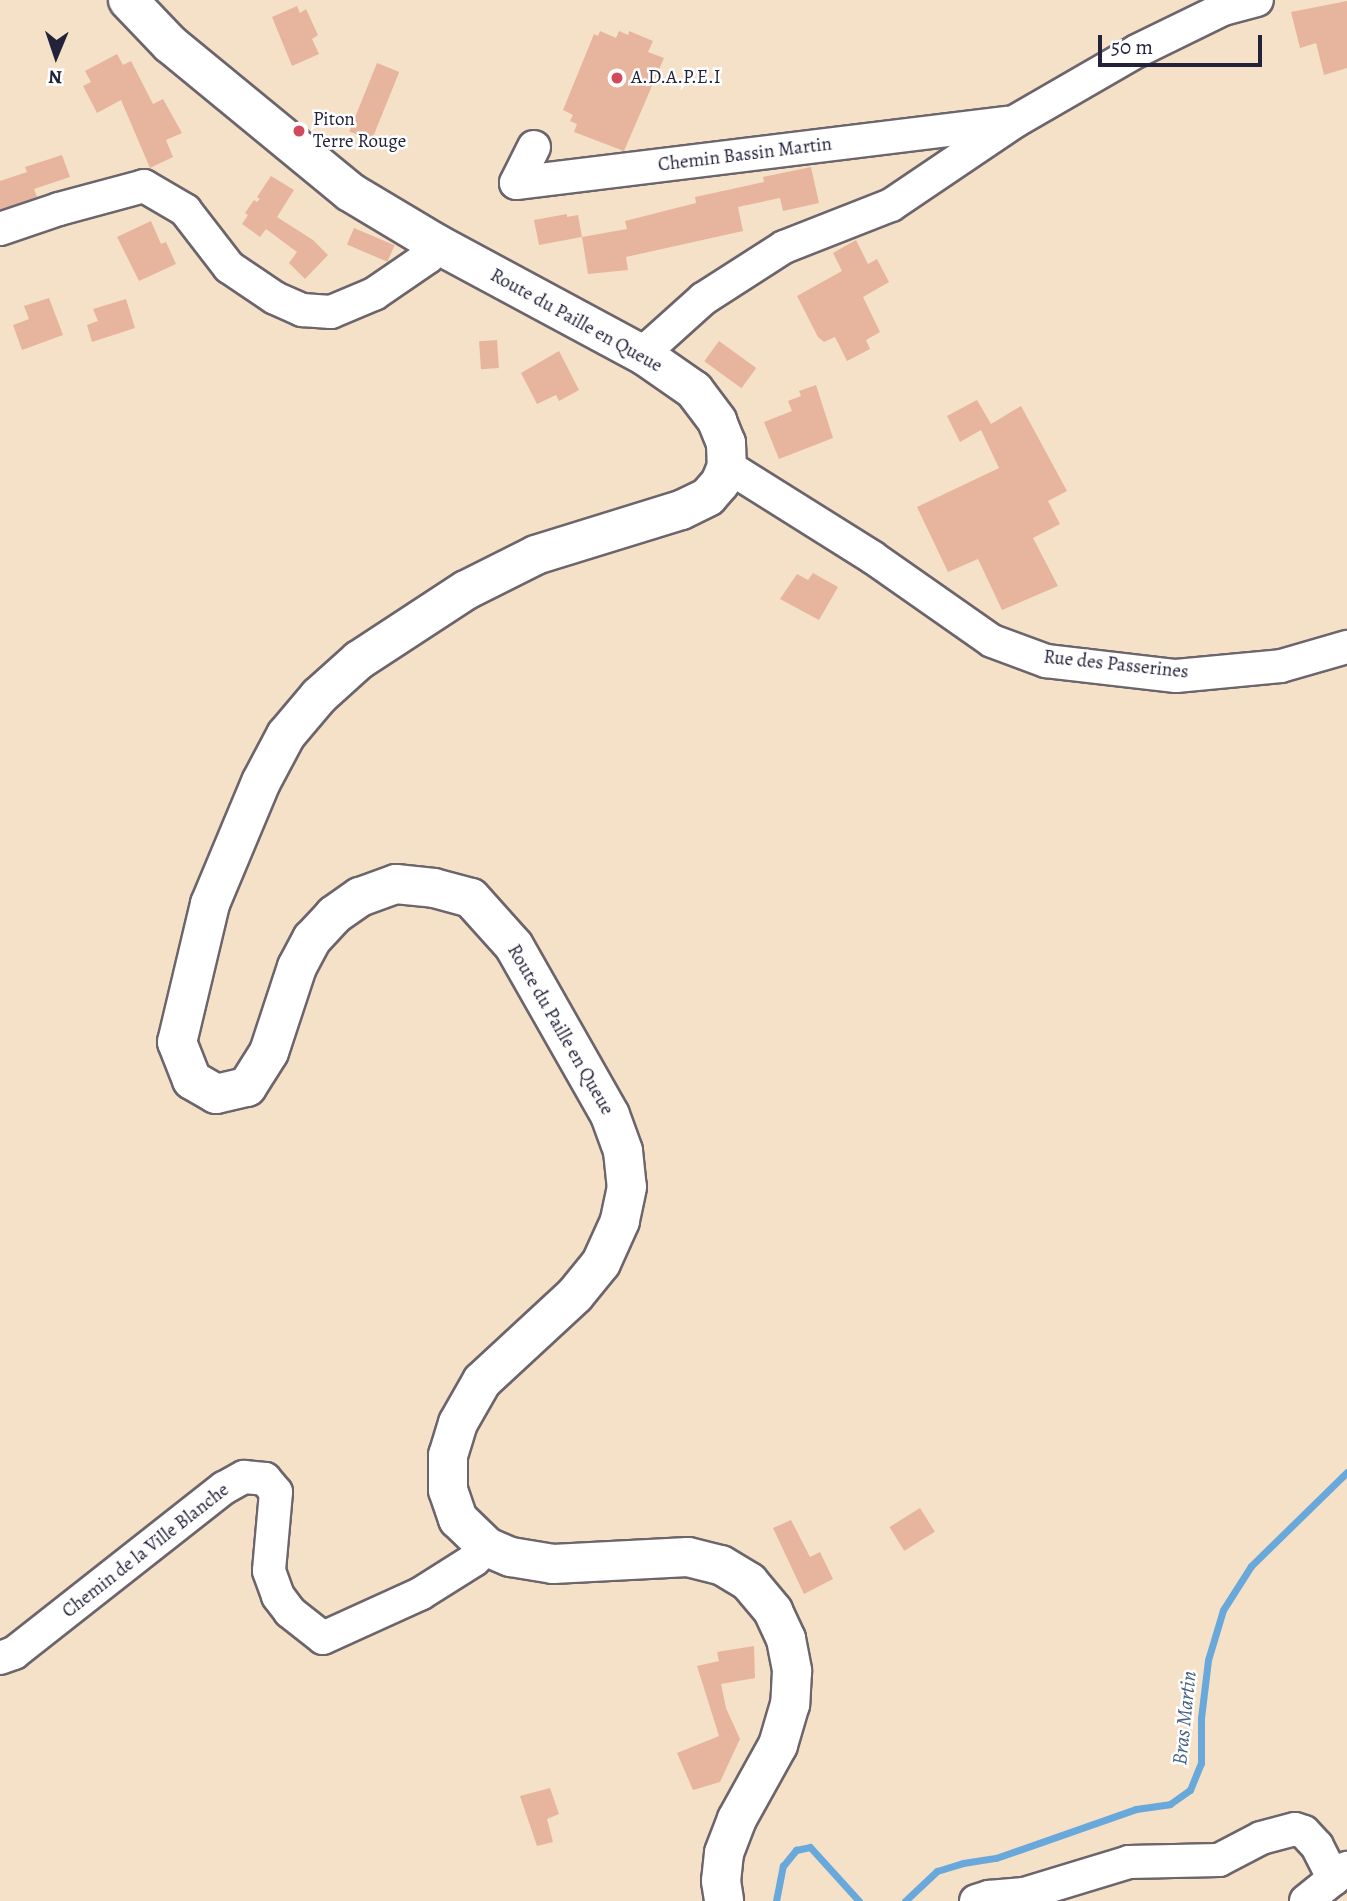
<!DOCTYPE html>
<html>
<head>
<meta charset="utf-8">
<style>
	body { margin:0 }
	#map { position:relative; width:1347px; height:1901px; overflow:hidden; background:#f4e1c7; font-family:Alegreya,serif }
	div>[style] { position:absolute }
	.stream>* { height:7px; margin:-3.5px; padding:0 3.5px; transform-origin:3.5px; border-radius:3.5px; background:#68a8db }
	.building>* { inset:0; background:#e7b59d; transform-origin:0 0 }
	.roads { filter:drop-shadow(2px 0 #6c656c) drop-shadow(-2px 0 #6c656c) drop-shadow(0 2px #6c656c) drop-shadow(0 -2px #6c656c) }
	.minor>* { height:32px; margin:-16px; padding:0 16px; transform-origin:16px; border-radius:16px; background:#fff }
	.major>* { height:38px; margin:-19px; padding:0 19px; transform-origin:19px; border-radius:19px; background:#fff }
	.dots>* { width:19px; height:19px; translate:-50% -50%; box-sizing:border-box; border:4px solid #fff; border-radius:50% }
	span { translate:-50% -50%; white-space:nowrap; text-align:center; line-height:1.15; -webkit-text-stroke:5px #fff; paint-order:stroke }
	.poi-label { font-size:19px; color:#22223b }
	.left { translate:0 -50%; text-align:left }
	.street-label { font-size:19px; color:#22223b }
	.water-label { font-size:21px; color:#425e83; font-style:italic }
	.north { position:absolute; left:21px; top:21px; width:70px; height:70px; -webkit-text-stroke:5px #fff; paint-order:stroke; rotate:182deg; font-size:19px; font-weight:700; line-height:28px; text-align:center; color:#22223b }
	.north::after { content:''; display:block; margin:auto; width:24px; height:32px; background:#22223b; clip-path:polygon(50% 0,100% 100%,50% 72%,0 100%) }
	.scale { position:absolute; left:1098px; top:35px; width:164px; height:32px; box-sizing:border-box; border:4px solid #22223b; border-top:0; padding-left:9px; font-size:21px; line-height:24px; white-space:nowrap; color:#22223b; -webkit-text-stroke:5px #fff; paint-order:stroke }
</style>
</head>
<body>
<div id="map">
	<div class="stream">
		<i style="left:776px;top:1901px;width:36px;rotate:-79deg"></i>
		<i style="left:783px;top:1866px;width:21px;rotate:-51deg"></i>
		<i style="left:796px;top:1850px;width:14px;rotate:-12deg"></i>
		<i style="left:810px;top:1847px;width:73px;rotate:47.8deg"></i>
		<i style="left:905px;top:1901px;width:44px;rotate:-43.2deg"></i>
		<i style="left:937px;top:1871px;width:27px;rotate:-17deg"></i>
		<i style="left:963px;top:1863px;width:33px;rotate:-9deg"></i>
		<i style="left:996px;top:1858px;width:148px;rotate:-19.3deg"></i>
		<i style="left:1136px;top:1809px;width:34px;rotate:-8deg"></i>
		<i style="left:1170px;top:1804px;width:24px;rotate:-35deg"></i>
		<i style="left:1190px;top:1790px;width:29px;rotate:-68deg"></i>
		<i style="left:1201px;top:1763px;width:45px;rotate:-90deg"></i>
		<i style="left:1201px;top:1718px;width:58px;rotate:-83.1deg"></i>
		<i style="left:1208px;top:1660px;width:52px;rotate:-73.3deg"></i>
		<i style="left:1223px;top:1610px;width:52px;rotate:-57.5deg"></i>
		<i style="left:1251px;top:1566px;width:134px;rotate:-44.4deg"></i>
	</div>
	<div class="building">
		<i style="clip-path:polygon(1347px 1px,1347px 68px,1324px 75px,1316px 43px,1300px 48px,1291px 12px)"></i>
		<i style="clip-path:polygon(297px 6px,300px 13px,306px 9px,318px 35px,312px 39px,319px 54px,292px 66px,272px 17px)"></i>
		<i style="clip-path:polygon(600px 31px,616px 38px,619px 31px,628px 35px,629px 31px,653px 41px,648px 52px,664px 58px,624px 151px,574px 132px,577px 124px,570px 121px,573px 115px,563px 110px,594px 34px,598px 36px)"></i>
		<i style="clip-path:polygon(117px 54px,123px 65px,131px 61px,153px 104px,163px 99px,182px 133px,166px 140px,173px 157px,150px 168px,121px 100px,97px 113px,83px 86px,91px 82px,85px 71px)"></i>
		<i style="left:377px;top:63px;width:24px;height:74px;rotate:22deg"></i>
		<i style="clip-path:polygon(62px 155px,70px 177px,34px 189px,37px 197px,0 210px,0 181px,27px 172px,25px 167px)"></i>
		<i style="clip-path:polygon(811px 167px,819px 203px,783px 211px,780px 198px,738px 207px,743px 231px,626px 257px,628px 270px,588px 274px,582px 237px,627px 229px,625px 221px,696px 203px,695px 197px,764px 182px,763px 177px)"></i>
		<i style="clip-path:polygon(271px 176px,294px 190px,277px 217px,313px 240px,328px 255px,305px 279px,289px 263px,297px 252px,266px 229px,260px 237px,242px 224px,248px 215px,245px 213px,254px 200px,257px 202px,260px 199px,257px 197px)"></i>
		<i style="clip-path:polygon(567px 214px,567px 217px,578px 215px,582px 237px,539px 245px,534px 220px)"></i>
		<i style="clip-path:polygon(151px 221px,161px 244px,166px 242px,176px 264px,139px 281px,117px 237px)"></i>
		<i style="left:354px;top:228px;width:44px;height:18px;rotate:23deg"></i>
		<i style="clip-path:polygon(856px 240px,868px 264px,877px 259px,889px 282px,863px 297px,880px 332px,866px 340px,870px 349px,847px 361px,835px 337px,824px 342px,818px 337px,797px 296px,842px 271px,833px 253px)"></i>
		<i style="clip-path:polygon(49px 298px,63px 335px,22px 350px,13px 325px,29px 319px,24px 306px)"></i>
		<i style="clip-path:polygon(126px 299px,135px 328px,92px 342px,87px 325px,98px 321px,93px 309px)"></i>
		<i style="left:497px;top:340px;width:28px;height:18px;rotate:86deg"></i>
		<i style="left:719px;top:341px;width:46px;height:25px;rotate:36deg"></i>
		<i style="clip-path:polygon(559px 351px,579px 390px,559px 401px,556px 395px,537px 404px,521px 373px)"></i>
		<i style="clip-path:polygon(816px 385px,833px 438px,779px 459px,764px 422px,792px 411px,788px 401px,801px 396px,799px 391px)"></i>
		<i style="clip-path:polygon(977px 400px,991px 424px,1021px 406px,1067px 491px,1048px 501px,1060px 524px,1033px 538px,1058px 586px,1002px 610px,978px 559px,948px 572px,917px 507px,999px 468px,981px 430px,960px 442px,947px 416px)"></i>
		<i style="clip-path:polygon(813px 573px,838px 587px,819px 620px,780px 599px,797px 574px,808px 580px)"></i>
		<i style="left:920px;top:1508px;width:28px;height:36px;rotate:58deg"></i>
		<i style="clip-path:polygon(791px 1520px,810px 1557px,820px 1552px,833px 1579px,804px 1594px,773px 1528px)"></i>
		<i style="clip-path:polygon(754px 1646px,755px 1678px,721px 1684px,726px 1708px,740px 1739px,720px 1782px,693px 1790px,677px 1753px,719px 1736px,697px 1666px,719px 1661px,717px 1652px)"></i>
		<i style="clip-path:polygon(550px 1788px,559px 1814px,547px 1819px,553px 1842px,537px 1846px,520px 1796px)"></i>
	</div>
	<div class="roads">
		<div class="minor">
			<i style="left:534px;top:147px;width:40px;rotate:116.6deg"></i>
			<i style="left:516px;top:183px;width:494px;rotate:-7deg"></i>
			<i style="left:0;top:229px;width:62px;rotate:-18.7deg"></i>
			<i style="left:59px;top:209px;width:88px;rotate:-15.1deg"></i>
			<i style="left:144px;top:186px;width:48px;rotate:30.3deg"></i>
			<i style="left:185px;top:210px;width:72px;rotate:52.3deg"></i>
			<i style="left:229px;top:267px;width:55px;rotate:34deg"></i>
			<i style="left:275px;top:298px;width:30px;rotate:24deg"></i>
			<i style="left:302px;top:310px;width:29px;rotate:4deg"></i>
			<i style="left:331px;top:312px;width:47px;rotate:-22.7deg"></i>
			<i style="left:374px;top:294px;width:65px;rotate:-34.4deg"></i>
			<i style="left:428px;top:257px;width:16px;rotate:-55deg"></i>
			<i style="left:645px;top:356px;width:13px;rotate:-58deg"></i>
			<i style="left:652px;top:345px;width:69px;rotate:-42deg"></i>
			<i style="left:703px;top:299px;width:96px;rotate:-32.7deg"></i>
			<i style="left:784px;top:247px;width:115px;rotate:-21.4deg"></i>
			<i style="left:891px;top:205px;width:148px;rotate:-34deg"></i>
			<i style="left:1014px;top:122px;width:142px;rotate:-30deg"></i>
			<i style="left:1137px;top:51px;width:96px;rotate:-26deg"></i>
			<i style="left:1223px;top:9px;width:35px;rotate:-15deg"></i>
			<i style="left:727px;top:466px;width:171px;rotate:32.1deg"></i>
			<i style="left:872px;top:557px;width:146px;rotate:35deg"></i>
			<i style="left:992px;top:641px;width:58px;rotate:20.3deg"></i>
			<i style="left:1046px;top:661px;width:131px;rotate:6.6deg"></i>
			<i style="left:1176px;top:676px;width:105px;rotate:-5.4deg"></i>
			<i style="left:1281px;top:666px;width:69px;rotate:-16.1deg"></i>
			<i style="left:0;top:1658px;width:15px;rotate:-20deg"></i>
			<i style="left:14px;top:1653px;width:267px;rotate:-38.2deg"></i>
			<i style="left:224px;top:1488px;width:23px;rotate:-29deg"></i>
			<i style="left:244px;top:1477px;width:21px;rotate:5deg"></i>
			<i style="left:265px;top:1479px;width:17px;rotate:50deg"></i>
			<i style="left:276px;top:1492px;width:79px;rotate:95.1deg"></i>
			<i style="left:269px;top:1571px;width:27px;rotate:70deg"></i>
			<i style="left:278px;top:1596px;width:20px;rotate:53deg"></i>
			<i style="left:290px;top:1612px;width:42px;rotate:38.2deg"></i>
			<i style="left:323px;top:1638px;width:107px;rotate:-24.4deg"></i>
			<i style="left:420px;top:1594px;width:64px;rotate:-32.2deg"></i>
			<i style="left:474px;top:1560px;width:18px;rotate:-45deg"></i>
			<i style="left:976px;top:1901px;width:14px;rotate:-17deg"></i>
			<i style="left:989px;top:1897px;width:35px;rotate:-5deg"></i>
			<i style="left:1024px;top:1894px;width:110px;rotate:-16.9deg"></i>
			<i style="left:1129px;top:1862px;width:90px;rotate:-1.3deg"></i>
			<i style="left:1219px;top:1860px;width:47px;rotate:-27.6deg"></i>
			<i style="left:1261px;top:1838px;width:35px;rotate:-15deg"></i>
			<i style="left:1295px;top:1829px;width:9px;rotate:18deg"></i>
			<i style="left:1304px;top:1832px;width:19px;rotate:47deg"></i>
			<i style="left:1317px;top:1846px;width:37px;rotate:63deg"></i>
			<i style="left:1306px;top:1901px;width:53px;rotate:-38.8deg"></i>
		</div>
		<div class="major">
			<i style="left:128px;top:0;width:61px;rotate:46.3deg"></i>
			<i style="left:170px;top:44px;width:233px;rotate:39.4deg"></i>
			<i style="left:350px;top:192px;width:101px;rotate:30.9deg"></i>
			<i style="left:437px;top:244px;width:236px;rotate:28.3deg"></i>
			<i style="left:645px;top:356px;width:60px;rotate:34.8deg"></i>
			<i style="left:694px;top:390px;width:39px;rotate:53deg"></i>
			<i style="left:717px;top:421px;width:24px;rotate:68deg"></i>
			<i style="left:726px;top:443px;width:23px;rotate:88deg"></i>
			<i style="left:727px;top:466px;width:18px;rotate:112deg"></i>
			<i style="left:720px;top:483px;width:18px;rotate:131deg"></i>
			<i style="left:708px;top:497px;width:30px;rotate:154deg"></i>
			<i style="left:681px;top:510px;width:152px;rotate:162.8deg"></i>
			<i style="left:536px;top:555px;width:78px;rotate:153.4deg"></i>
			<i style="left:466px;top:590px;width:128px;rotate:146.8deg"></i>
			<i style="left:359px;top:660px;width:54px;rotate:138deg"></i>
			<i style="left:319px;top:696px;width:51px;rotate:130.2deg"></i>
			<i style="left:286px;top:735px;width:53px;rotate:118deg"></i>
			<i style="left:261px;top:782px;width:132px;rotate:112.7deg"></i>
			<i style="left:210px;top:904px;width:142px;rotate:103.4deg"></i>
			<i style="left:177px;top:1042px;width:41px;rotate:68.5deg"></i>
			<i style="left:192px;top:1080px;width:28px;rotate:30deg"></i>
			<i style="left:216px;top:1094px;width:32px;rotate:-13deg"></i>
			<i style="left:247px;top:1087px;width:41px;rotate:-57.8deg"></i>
			<i style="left:269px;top:1052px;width:89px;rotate:-71.8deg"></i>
			<i style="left:297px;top:967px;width:32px;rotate:-62deg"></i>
			<i style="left:312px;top:939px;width:33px;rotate:-47deg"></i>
			<i style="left:334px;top:915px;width:32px;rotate:-35deg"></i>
			<i style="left:360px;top:897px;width:38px;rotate:-20deg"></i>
			<i style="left:396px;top:884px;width:38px;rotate:6deg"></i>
			<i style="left:434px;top:888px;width:38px;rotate:15deg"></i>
			<i style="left:471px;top:898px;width:64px;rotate:48.1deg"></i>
			<i style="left:514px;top:946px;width:194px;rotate:60.4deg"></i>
			<i style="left:610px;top:1115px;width:38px;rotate:70deg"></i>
			<i style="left:623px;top:1151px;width:36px;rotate:84deg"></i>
			<i style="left:627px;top:1187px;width:35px;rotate:102deg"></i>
			<i style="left:620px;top:1221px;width:46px;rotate:114.3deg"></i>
			<i style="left:601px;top:1263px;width:41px;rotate:129.1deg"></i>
			<i style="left:575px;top:1295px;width:127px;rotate:137.2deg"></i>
			<i style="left:482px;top:1381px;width:48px;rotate:119.7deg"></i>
			<i style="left:458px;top:1423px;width:34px;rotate:107deg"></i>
			<i style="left:448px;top:1455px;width:35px;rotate:90deg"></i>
			<i style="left:448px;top:1490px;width:31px;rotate:71deg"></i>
			<i style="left:458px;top:1519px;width:40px;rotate:44deg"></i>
			<i style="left:487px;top:1547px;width:26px;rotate:23deg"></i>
			<i style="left:511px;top:1557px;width:43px;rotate:9.5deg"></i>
			<i style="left:553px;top:1564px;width:135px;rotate:-3deg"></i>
			<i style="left:688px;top:1557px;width:34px;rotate:14deg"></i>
			<i style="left:721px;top:1565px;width:33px;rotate:31deg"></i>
			<i style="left:749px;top:1582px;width:38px;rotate:50deg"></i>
			<i style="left:773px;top:1611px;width:31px;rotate:65deg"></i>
			<i style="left:786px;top:1639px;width:33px;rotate:79deg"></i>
			<i style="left:792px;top:1671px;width:33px;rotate:93deg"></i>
			<i style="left:790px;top:1704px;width:43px;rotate:106.3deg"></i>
			<i style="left:778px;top:1745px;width:85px;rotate:119deg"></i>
			<i style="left:737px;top:1819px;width:36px;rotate:111deg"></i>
			<i style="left:724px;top:1853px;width:28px;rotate:96deg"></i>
			<i style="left:721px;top:1881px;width:20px;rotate:81deg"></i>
		</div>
	</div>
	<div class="dots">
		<i style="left:617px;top:78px;background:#d1495b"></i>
		<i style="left:299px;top:131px;background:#d1495b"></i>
	</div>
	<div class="poi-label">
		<span class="left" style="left:631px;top:78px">A.D.A.P.E.I</span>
		<span class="left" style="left:313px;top:131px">Piton<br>Terre Rouge</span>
	</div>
	<div class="street-label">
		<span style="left:745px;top:155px;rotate:-7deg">Chemin Bassin Martin</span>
		<span style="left:576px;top:321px;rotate:29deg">Route du Paille en Queue</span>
		<span style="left:1116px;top:665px;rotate:6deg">Rue des Passerines</span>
		<span style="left:560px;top:1030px;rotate:60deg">Route du Paille en Queue</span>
		<span style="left:146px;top:1551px;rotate:-38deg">Chemin de la Ville Blanche</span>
	</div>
	<div class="water-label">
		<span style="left:1184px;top:1718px;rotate:-84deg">Bras Martin</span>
	</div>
	<div class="north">N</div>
	<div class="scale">50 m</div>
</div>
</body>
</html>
